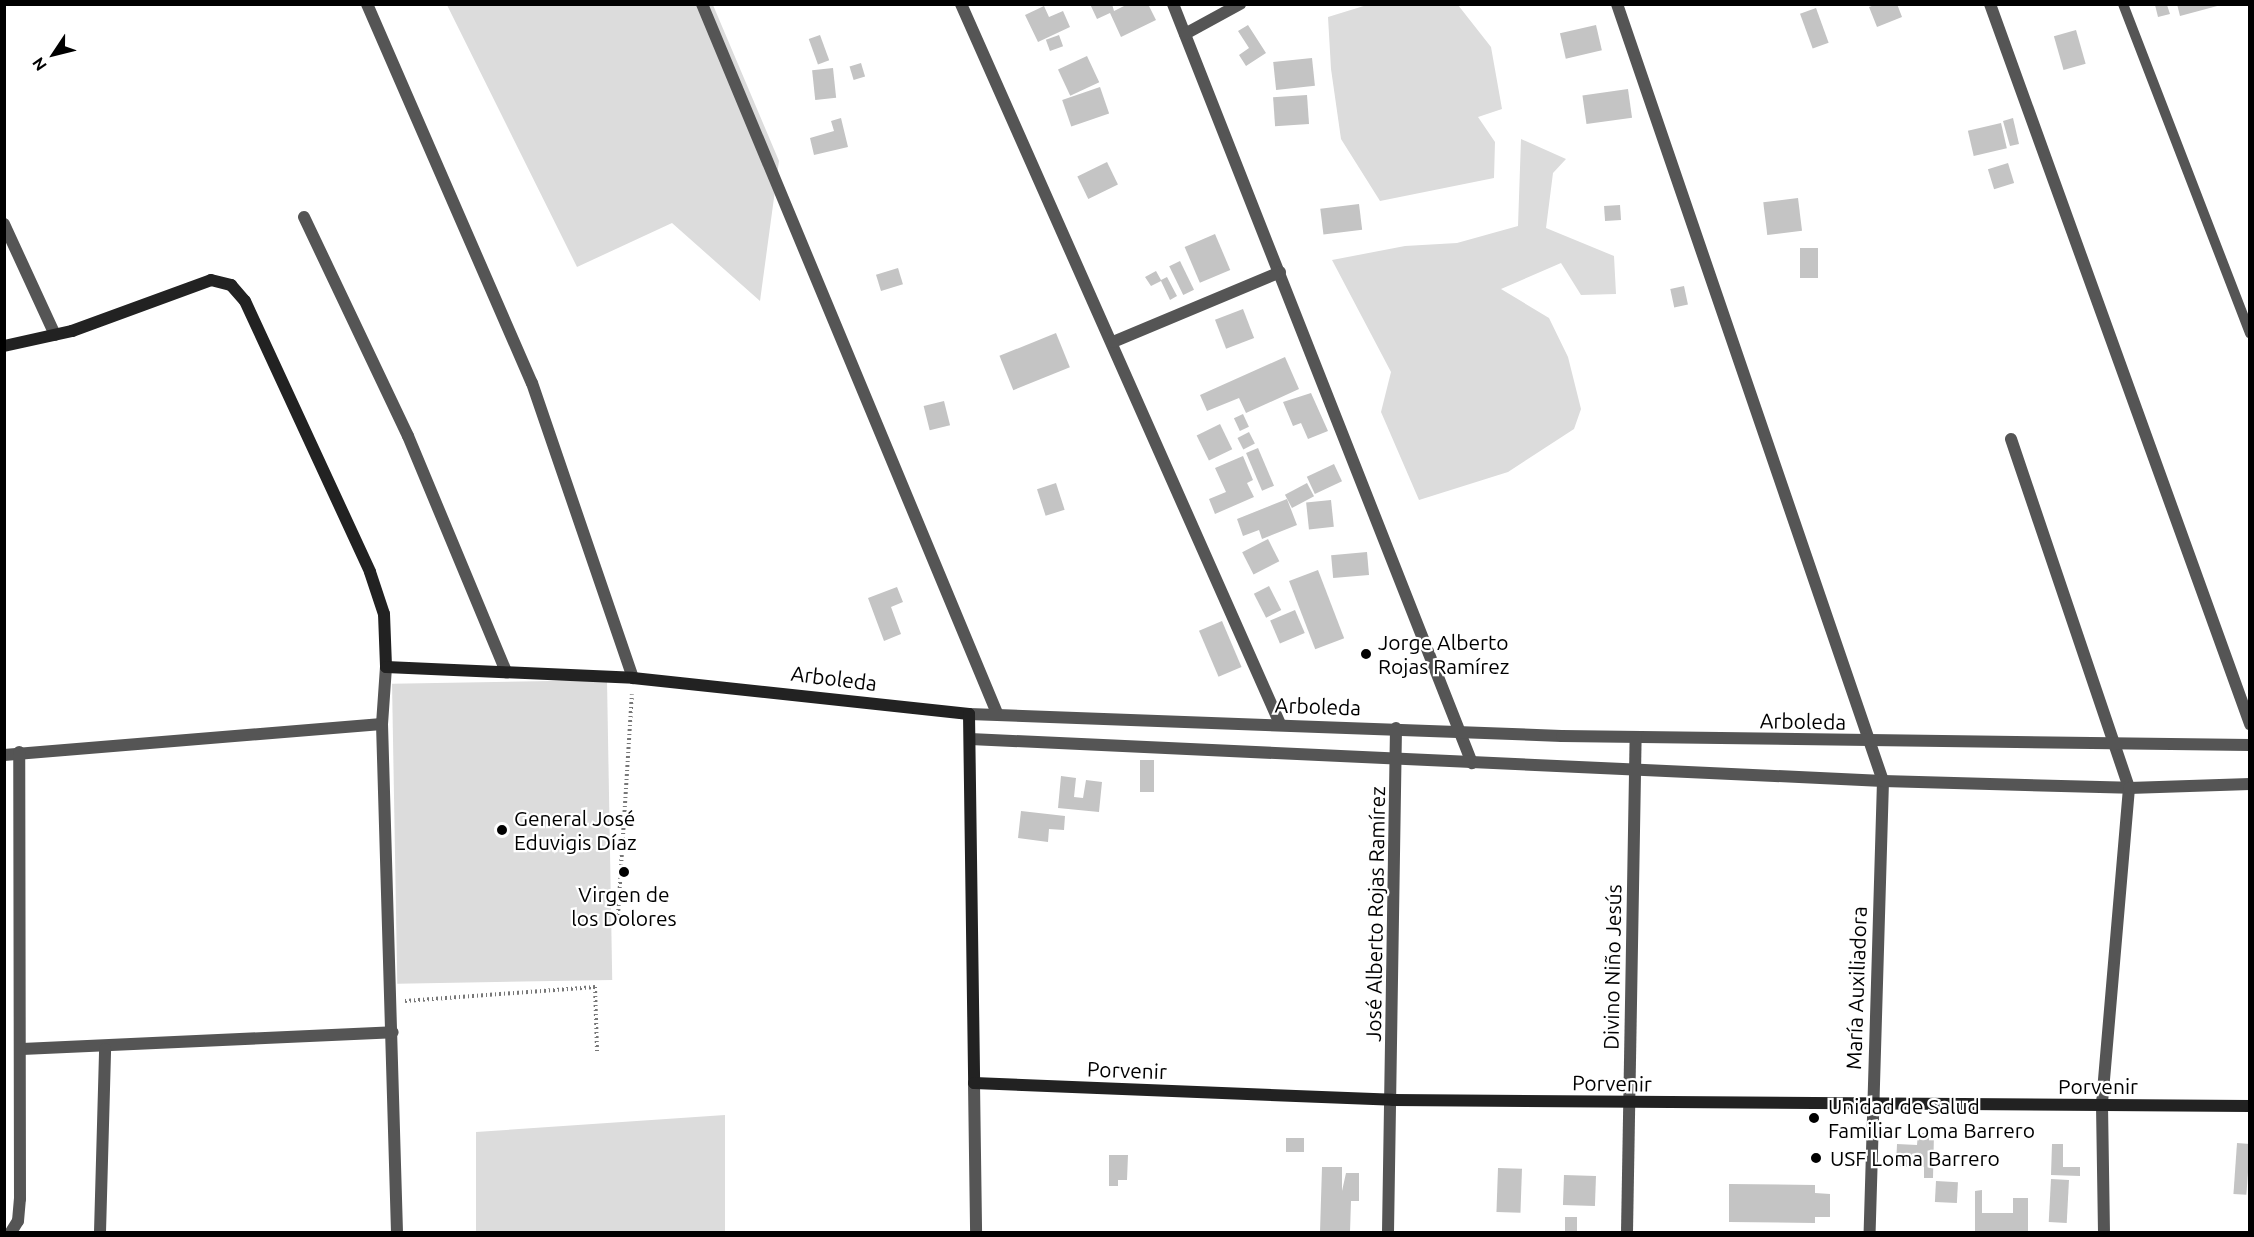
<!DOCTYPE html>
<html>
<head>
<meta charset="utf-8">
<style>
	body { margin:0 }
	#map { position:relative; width:2254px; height:1237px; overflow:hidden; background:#fff; font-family:Ubuntu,sans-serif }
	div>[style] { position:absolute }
	.green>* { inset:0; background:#dcdcdc; transform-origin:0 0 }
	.building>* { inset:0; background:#c4c4c4; transform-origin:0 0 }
	.path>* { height:4px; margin-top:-2px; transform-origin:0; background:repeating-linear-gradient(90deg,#777 0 1.5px,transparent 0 4.5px) }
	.lane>* { height:10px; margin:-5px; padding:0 5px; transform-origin:5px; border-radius:5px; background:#555 }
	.street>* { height:12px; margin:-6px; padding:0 6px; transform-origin:6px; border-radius:6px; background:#555 }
	.secondary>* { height:12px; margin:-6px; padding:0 6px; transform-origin:6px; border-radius:6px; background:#222 }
	.dots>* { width:16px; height:16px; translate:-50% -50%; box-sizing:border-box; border:3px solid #fff; border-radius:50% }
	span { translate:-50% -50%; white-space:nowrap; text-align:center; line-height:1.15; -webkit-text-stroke:4.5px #fff; paint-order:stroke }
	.poi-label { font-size:21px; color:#000 }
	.left { translate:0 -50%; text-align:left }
	.street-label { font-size:21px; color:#000 }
	.frame { position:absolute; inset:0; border:6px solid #000; pointer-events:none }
	.north { position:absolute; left:24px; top:24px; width:60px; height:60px; -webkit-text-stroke:4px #fff; paint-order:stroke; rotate:235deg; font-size:16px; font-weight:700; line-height:24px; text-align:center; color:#000 }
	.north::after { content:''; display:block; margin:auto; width:21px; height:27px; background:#000; clip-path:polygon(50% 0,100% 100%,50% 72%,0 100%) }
</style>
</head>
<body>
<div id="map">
	<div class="green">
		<i style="clip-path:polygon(447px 5px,713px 5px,779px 161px,760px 301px,672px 223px,577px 267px)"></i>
		<i style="clip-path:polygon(1367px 5px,1458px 5px,1491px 47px,1502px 109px,1478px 117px,1495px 142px,1494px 178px,1380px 201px,1341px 139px,1331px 69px,1328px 17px)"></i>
		<i style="clip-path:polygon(1521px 139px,1566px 159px,1553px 173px,1546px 228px,1614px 256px,1616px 294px,1581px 295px,1561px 263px,1501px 289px,1549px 318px,1568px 357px,1581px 409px,1574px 429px,1508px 472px,1419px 500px,1381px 412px,1391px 372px,1332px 260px,1405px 246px,1457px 243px,1518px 226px)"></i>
		<i style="left:607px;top:680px;width:300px;height:215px;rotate:89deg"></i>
		<i style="clip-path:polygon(725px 1115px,725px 1232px,476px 1232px,476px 1132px)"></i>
	</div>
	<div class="building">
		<i style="clip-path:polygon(1090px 4px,1112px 4px,1114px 11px,1128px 4px,1148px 4px,1156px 20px,1121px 37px,1110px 13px,1097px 19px)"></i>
		<i style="clip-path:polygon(1877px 4px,1897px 4px,1902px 17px,1877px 27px,1869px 7px)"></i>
		<i style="clip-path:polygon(2177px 4px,2221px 4px,2221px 5px,2180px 16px)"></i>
		<i style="clip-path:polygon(2155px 5px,2167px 5px,2170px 14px,2158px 17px)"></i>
		<i style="clip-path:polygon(1044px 6px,1049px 17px,1063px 11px,1070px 27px,1038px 42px,1025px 15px)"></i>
		<i style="left:1816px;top:8px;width:37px;height:17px;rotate:70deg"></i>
		<i style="clip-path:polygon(1248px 25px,1266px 53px,1246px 66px,1239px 55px,1249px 48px,1238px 31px)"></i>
		<i style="left:1596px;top:25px;width:26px;height:37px;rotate:77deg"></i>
		<i style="left:2076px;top:30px;width:35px;height:23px;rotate:74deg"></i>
		<i style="left:820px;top:35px;width:27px;height:12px;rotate:70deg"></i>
		<i style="left:1059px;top:35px;width:12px;height:14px;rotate:70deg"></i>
		<i style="left:1087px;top:56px;width:29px;height:32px;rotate:65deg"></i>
		<i style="left:1312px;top:58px;width:28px;height:39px;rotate:84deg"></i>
		<i style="left:861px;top:63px;width:14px;height:12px;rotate:73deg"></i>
		<i style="left:833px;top:68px;width:30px;height:21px;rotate:84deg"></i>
		<i style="left:1100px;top:87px;width:28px;height:40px;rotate:71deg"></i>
		<i style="left:1628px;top:89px;width:29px;height:46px;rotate:82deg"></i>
		<i style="left:1307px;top:95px;width:29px;height:34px;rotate:86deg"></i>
		<i style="clip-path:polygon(841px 118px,848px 147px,814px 155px,810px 138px,834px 131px,831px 121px)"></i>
		<i style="clip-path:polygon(2013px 118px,2019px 144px,2010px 146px,2003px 121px)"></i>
		<i style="left:2001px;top:123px;width:26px;height:34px;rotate:77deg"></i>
		<i style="left:1107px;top:162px;width:25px;height:33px;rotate:64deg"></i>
		<i style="left:2008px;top:163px;width:21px;height:21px;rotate:73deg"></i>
		<i style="left:1798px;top:198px;width:33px;height:35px;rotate:83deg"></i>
		<i style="left:1359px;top:204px;width:26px;height:39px;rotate:83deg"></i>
		<i style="left:1620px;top:205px;width:15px;height:16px;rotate:86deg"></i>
		<i style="left:1215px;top:234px;width:39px;height:33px;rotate:67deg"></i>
		<i style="left:1800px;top:248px;width:18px;height:30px"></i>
		<i style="left:1180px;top:261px;width:32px;height:12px;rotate:64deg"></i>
		<i style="left:898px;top:268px;width:17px;height:23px;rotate:73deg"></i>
		<i style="clip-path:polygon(1156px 271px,1161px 280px,1167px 277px,1177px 296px,1170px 300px,1161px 281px,1151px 286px,1145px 277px)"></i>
		<i style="left:1684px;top:286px;width:19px;height:14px;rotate:78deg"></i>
		<i style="left:1243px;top:309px;width:31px;height:30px;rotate:69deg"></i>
		<i style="left:1056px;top:333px;width:37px;height:61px;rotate:68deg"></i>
		<i style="clip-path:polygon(1285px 357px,1299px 389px,1246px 413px,1239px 398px,1207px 411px,1200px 395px)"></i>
		<i style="clip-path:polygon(1311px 393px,1328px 431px,1308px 439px,1301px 423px,1293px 426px,1283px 402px)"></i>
		<i style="left:944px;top:401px;width:25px;height:21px;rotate:76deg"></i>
		<i style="left:1243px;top:414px;width:14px;height:10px;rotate:65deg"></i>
		<i style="left:1220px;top:424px;width:28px;height:26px;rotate:64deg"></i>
		<i style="left:1249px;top:432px;width:13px;height:13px;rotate:63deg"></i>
		<i style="left:1258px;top:448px;width:41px;height:13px;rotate:67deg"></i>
		<i style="clip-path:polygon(1243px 456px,1253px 480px,1247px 483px,1254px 497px,1215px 514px,1209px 499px,1226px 492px,1215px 468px)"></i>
		<i style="left:1334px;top:464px;width:19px;height:30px;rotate:65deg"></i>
		<i style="left:1056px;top:483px;width:28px;height:20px;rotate:72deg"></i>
		<i style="left:1307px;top:483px;width:15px;height:25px;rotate:62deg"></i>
		<i style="clip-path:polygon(1287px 499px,1297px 525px,1262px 539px,1259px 530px,1243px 536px,1237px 519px)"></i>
		<i style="left:1331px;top:500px;width:27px;height:25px;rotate:84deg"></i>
		<i style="left:1268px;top:539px;width:25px;height:29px;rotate:63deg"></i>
		<i style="left:1367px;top:552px;width:23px;height:36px;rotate:85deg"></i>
		<i style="left:1318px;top:570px;width:73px;height:31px;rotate:69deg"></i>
		<i style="left:1269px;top:586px;width:27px;height:17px;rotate:63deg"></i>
		<i style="clip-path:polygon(897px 587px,903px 602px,891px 607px,901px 634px,884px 641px,868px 598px)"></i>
		<i style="left:1295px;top:610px;width:25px;height:27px;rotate:67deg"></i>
		<i style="left:1222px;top:621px;width:50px;height:25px;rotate:67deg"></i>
		<i style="left:1140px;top:760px;width:14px;height:32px"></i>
		<i style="clip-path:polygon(1061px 776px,1076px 778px,1074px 797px,1083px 798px,1086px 780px,1102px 782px,1099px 812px,1058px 808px)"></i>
		<i style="clip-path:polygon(1021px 811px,1065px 816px,1064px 830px,1049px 829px,1048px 842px,1018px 838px)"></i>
		<i style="clip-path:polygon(1918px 1133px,1934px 1133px,1933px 1178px,1924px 1178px,1924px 1167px,1896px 1167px,1897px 1144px,1917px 1145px)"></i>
		<i style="left:1286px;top:1138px;width:18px;height:14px"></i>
		<i style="left:2237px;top:1143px;width:13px;height:51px;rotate:4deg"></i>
		<i style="clip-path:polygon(2052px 1144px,2063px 1144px,2063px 1167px,2080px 1167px,2080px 1176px,2051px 1175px)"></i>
		<i style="clip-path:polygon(1109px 1155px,1128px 1155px,1127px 1180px,1118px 1180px,1118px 1186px,1109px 1186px)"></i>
		<i style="clip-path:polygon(1322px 1167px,1342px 1167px,1342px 1191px,1346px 1173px,1359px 1173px,1359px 1201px,1351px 1201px,1350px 1232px,1320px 1232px)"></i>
		<i style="left:1498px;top:1168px;width:24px;height:44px;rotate:2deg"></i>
		<i style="left:1564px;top:1175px;width:32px;height:30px;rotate:2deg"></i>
		<i style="left:2051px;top:1179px;width:18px;height:43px;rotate:3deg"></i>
		<i style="left:1936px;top:1181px;width:22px;height:21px;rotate:3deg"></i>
		<i style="clip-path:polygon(1729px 1184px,1815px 1185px,1815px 1193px,1830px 1194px,1830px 1217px,1815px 1217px,1815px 1223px,1729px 1222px)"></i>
		<i style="clip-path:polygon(1982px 1190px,1982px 1213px,2013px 1213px,2013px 1198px,2028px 1198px,2028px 1232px,1975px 1232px,1975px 1191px)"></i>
		<i style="left:1565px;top:1217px;width:12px;height:15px"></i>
	</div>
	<div class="path">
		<i style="left:618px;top:915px;width:221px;rotate:-86.4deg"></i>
		<i style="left:405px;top:1001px;width:191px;rotate:-4.2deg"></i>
		<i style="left:595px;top:987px;width:64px;rotate:88.2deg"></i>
	</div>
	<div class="lane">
		<i style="left:2123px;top:4px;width:353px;rotate:68.9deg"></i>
	</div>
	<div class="street">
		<i style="left:367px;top:4px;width:413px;rotate:66.5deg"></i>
		<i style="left:532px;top:383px;width:312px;rotate:71.1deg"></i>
		<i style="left:702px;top:4px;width:768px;rotate:67.41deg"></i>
		<i style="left:961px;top:4px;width:788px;rotate:66.1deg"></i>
		<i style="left:1173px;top:4px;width:816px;rotate:68.5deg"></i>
		<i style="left:1617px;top:4px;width:821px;rotate:71.1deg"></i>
		<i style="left:1883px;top:781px;width:451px;rotate:91.7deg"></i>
		<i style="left:1990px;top:4px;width:766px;rotate:70.14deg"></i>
		<i style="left:1185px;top:34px;width:63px;rotate:-28.6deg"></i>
		<i style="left:304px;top:217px;width:242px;rotate:64.6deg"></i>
		<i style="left:408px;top:436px;width:256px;rotate:67.4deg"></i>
		<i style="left:4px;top:224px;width:122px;rotate:65.3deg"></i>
		<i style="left:1113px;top:342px;width:181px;rotate:-22.7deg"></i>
		<i style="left:2011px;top:439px;width:368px;rotate:71.3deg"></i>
		<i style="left:2129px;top:788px;width:318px;rotate:94.9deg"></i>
		<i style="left:2102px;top:1105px;width:127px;rotate:89.1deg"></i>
		<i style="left:386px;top:667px;width:57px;rotate:94deg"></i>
		<i style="left:382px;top:724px;width:508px;rotate:88.31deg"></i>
		<i style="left:969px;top:714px;width:593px;rotate:2.12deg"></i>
		<i style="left:1562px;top:736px;width:688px;rotate:0.75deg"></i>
		<i style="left:970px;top:739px;width:914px;rotate:2.63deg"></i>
		<i style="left:1883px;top:781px;width:246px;rotate:1.6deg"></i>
		<i style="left:2129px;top:788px;width:121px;rotate:-1.9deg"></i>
		<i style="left:4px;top:755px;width:379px;rotate:-4.7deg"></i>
		<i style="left:22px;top:1049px;width:371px;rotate:-2.6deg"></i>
		<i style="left:974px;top:1083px;width:149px;rotate:89.2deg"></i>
		<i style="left:11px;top:1232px;width:13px;rotate:-58deg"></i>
		<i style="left:18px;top:1221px;width:22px;rotate:-85deg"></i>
		<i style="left:20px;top:1199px;width:447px;rotate:-90.1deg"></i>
		<i style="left:100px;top:1232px;width:183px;rotate:-88.4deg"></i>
		<i style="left:1388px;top:1232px;width:504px;rotate:-89.09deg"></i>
		<i style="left:1627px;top:1232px;width:495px;rotate:-89deg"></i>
	</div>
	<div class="secondary">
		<i style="left:4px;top:346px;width:70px;rotate:-12.4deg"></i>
		<i style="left:72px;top:331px;width:148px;rotate:-20.1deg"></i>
		<i style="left:211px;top:280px;width:21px;rotate:14deg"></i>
		<i style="left:231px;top:285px;width:21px;rotate:49deg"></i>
		<i style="left:245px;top:301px;width:298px;rotate:65.2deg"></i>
		<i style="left:370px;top:572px;width:44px;rotate:71.6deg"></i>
		<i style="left:384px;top:614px;width:53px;rotate:87.8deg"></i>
		<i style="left:386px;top:667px;width:247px;rotate:2.5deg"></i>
		<i style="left:633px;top:678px;width:338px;rotate:6.1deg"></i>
		<i style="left:969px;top:714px;width:369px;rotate:89.2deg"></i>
		<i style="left:974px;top:1083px;width:419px;rotate:2.3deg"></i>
		<i style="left:1393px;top:1100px;width:857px;rotate:0.4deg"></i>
	</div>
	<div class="dots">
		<i style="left:1366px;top:654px;background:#000"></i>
		<i style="left:502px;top:830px;background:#000"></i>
		<i style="left:624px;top:872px;background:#000"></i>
		<i style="left:1814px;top:1118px;background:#000"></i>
		<i style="left:1816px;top:1158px;background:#000"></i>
	</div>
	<div class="poi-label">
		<span class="left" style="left:1378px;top:654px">Jorge Alberto<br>Rojas Ramírez</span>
		<span class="left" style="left:514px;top:830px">General José<br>Eduvigis Díaz</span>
		<span style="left:624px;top:906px">Virgen de<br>los Dolores</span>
		<span class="left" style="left:1828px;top:1118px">Unidad de Salud<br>Familiar Loma Barrero</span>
		<span class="left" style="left:1830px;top:1158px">USF Loma Barrero</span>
	</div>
	<div class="street-label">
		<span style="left:834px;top:678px;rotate:7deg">Arboleda</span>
		<span style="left:1318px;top:706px;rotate:2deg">Arboleda</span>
		<span style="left:1803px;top:721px;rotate:1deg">Arboleda</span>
		<span style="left:1375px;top:914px;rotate:-89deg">José Alberto Rojas Ramírez</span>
		<span style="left:1612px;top:967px;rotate:-89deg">Divino Niño Jesús</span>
		<span style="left:1856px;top:988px;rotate:-88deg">María Auxiliadora</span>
		<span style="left:1127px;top:1070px;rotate:2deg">Porvenir</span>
		<span style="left:1612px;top:1083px;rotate:1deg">Porvenir</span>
		<span style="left:2098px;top:1086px">Porvenir</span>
	</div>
	<div class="frame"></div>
	<div class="north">N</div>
</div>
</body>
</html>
